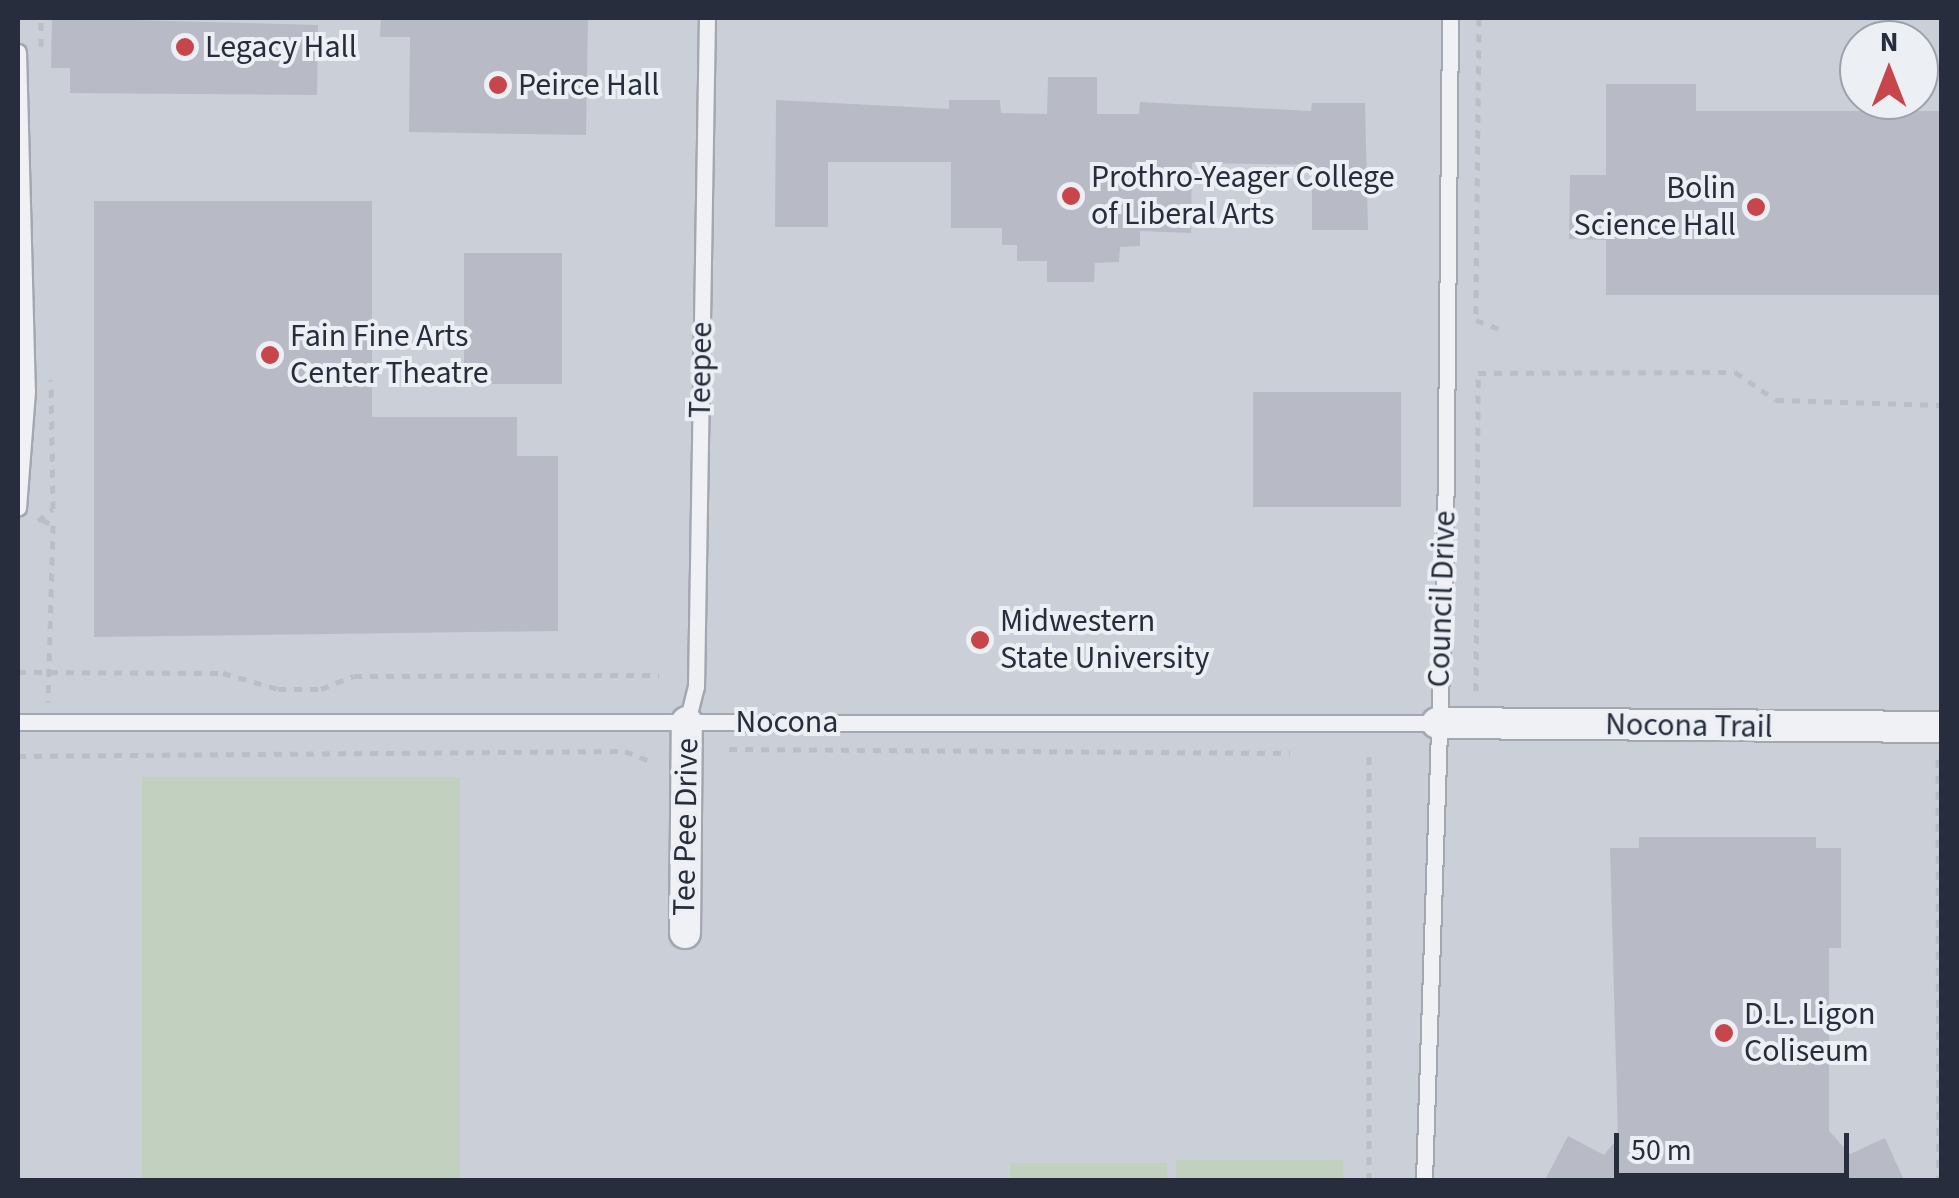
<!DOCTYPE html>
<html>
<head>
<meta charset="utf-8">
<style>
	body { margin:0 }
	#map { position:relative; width:1959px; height:1198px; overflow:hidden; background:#dde0e6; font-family:"Source Sans 3",sans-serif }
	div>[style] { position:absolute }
	.built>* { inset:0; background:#cbcfd8 }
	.green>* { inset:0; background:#c1d0bf; transform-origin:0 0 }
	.building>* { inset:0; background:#b8bbc6; transform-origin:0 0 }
	.path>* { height:5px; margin-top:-2.5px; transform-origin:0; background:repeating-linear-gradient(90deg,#bcbec5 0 8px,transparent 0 16px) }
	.roads { filter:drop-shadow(2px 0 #a3a7b0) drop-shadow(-2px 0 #a3a7b0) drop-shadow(0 2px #a3a7b0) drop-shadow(0 -2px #a3a7b0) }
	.lane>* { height:15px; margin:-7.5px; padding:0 7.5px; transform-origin:7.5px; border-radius:7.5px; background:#f0f1f5 }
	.street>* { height:30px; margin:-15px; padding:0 15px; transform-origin:15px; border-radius:15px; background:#f0f1f5 }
	.dots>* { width:28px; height:28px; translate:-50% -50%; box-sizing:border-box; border:5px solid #eceff4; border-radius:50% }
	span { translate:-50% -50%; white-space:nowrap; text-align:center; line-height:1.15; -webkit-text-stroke:8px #eceff4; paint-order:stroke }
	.poi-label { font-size:32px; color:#272d3c }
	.left { translate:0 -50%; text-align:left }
	.right { translate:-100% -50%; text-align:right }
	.street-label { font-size:32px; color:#272d3c }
	.frame { position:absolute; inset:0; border:20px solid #272d3c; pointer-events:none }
	.north { position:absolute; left:1839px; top:20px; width:100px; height:100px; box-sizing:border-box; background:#eceff4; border:2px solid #9da1aa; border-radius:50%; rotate:0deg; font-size:28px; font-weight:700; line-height:40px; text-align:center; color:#272d3c }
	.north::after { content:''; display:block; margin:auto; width:35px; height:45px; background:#c7464b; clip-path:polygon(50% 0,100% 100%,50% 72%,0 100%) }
	.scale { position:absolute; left:1614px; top:1133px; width:235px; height:45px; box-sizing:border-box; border:5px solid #272d3c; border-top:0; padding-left:12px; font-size:30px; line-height:35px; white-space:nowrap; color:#272d3c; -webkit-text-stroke:8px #eceff4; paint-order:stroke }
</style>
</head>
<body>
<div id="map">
	<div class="built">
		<i style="clip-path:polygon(evenodd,18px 18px,1941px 18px,1941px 1180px,18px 1180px,18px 18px,1859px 40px,1919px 40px,1919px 100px,1859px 100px,1859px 40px)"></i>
	</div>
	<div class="green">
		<i style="left:142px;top:777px;width:318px;height:403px"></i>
		<i style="left:1176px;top:1160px;width:167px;height:20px"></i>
		<i style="left:1010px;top:1163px;width:157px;height:17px"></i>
	</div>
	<div class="building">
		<i style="clip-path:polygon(52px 18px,318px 25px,317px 95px,70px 93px,70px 68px,51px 68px)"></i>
		<i style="clip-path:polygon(381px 18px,588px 18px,586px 135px,409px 132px,410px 37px,380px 37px)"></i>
		<i style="clip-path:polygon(1048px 77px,1097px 77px,1097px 114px,1139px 114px,1140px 102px,1311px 111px,1312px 103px,1365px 103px,1368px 230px,1312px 230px,1312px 165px,1192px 163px,1191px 233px,1140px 231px,1140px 246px,1120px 247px,1119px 262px,1095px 263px,1094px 282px,1047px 282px,1047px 261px,1017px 261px,1017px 245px,1002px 245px,1002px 228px,951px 228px,951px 162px,828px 162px,828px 227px,775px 227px,776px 100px,949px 109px,949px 100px,1000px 100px,1001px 113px,1047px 114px)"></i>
		<i style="clip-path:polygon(1606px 84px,1696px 84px,1696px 111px,1942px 111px,1942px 295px,1606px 295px,1606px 240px,1569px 239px,1570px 175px,1606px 175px)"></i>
		<i style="clip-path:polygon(94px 201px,372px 201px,372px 417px,517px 417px,517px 456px,558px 456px,558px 631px,94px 637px)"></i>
		<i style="left:464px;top:253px;width:98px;height:131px"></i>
		<i style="left:1253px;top:392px;width:148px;height:115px"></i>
		<i style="clip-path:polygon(1639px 837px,1816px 837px,1816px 848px,1841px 848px,1841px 948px,1829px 948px,1829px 1131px,1850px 1154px,1885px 1138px,1904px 1180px,1545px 1180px,1568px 1136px,1604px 1155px,1618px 1138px,1610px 848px,1639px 848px)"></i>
	</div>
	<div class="path">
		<i style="left:1479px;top:18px;width:302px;rotate:90.6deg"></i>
		<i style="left:1476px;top:320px;width:31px;rotate:21deg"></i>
		<i style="left:41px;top:46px;width:28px;rotate:-90deg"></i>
		<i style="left:42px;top:520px;width:12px;rotate:24deg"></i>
		<i style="left:53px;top:525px;width:177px;rotate:91.6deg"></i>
		<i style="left:38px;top:521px;width:19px;rotate:-39deg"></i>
		<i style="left:53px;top:509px;width:129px;rotate:-90.9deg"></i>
		<i style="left:18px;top:672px;width:205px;rotate:0.3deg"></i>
		<i style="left:223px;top:673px;width:57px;rotate:16.2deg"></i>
		<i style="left:278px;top:689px;width:43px"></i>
		<i style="left:321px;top:689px;width:35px;rotate:-22deg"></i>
		<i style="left:354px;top:676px;width:305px;rotate:-0.2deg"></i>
		<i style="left:1476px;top:691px;width:318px;rotate:-89.6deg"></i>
		<i style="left:1478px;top:373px;width:257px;rotate:-0.2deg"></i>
		<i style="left:1735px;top:372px;width:50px;rotate:34.3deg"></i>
		<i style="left:1776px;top:400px;width:166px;rotate:1.7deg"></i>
		<i style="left:729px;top:749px;width:561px;rotate:0.41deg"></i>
		<i style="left:18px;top:756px;width:607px;rotate:-0.47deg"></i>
		<i style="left:625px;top:751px;width:32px;rotate:22deg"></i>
		<i style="left:1938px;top:759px;width:421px;rotate:89.9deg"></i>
		<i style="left:1369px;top:1180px;width:430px;rotate:-90deg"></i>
	</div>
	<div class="roads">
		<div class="lane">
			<i style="left:18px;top:52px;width:339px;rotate:88.5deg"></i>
			<i style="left:27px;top:391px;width:117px;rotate:94.4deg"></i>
			<i style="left:18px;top:722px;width:1419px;rotate:0.04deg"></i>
			<i style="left:687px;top:722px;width:36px;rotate:-76deg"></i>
			<i style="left:696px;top:687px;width:669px;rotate:-89.06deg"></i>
			<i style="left:1424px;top:1180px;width:630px;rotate:-88.09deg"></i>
			<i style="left:1445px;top:550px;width:532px;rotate:-89.46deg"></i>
		</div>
		<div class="street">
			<i style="left:1437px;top:723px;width:505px;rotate:0.45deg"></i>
			<i style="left:685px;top:933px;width:211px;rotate:-89.5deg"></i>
		</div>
	</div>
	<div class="dots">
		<i style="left:185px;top:47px;background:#c7464b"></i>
		<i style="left:498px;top:85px;background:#c7464b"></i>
		<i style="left:1071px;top:196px;background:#c7464b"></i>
		<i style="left:1756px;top:207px;background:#c7464b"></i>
		<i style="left:270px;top:355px;background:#c7464b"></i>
		<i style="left:980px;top:640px;background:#c7464b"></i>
		<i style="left:1724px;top:1033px;background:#c7464b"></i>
	</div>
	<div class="poi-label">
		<span class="left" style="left:205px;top:47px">Legacy Hall</span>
		<span class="left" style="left:518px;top:85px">Peirce Hall</span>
		<span class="left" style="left:1091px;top:196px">Prothro-Yeager College<br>of Liberal Arts</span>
		<span class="right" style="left:1736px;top:207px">Bolin<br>Science Hall</span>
		<span class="left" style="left:290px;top:355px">Fain Fine Arts<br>Center Theatre</span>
		<span class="left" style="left:1000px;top:640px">Midwestern<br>State University</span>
		<span class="left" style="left:1744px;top:1033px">D.L. Ligon<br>Coliseum</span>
	</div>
	<div class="street-label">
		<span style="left:701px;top:370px;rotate:-89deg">Teepee</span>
		<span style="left:1442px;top:599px;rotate:-88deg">Council Drive</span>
		<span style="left:787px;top:722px">Nocona</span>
		<span style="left:1689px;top:726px;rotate:1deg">Nocona Trail</span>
		<span style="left:686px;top:827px;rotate:-89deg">Tee Pee Drive</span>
	</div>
	<div class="frame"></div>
	<div class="north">N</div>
	<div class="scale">50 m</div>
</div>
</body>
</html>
